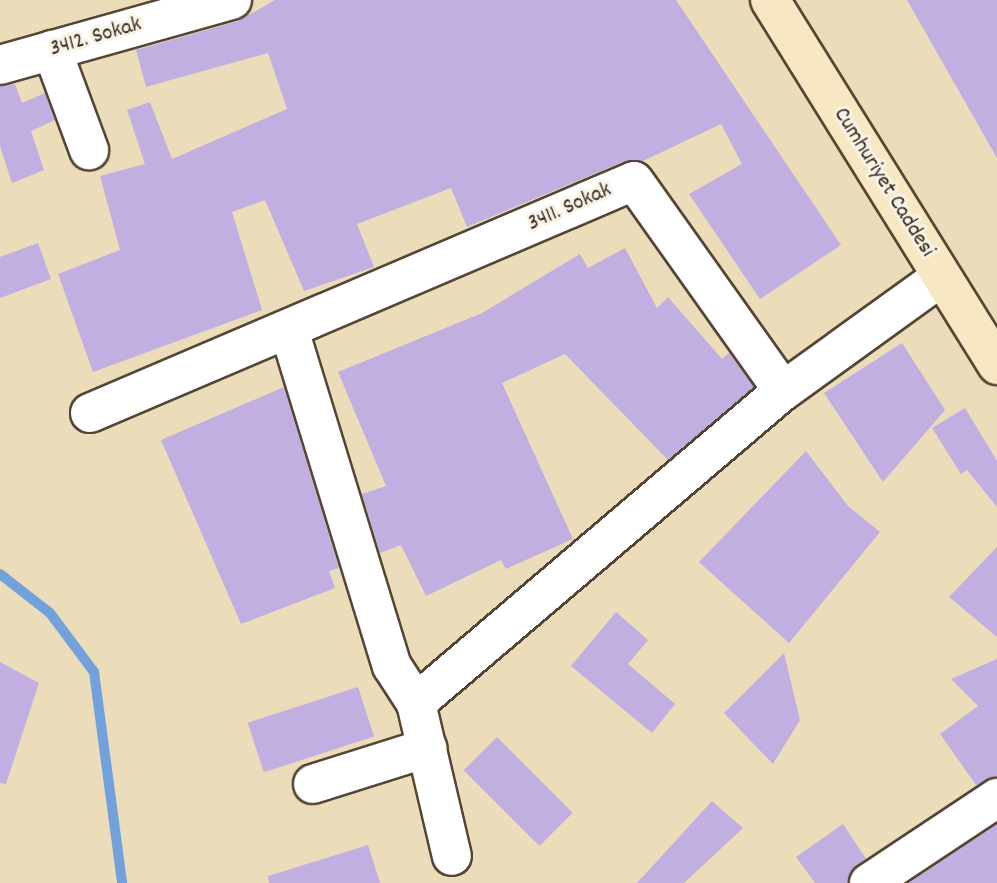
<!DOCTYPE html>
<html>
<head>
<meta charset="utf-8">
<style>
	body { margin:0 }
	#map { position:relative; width:997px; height:883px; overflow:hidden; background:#ebddb9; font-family:Dekko,sans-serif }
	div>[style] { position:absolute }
	.stream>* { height:10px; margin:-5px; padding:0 5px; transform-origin:5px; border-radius:5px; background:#73a1dc }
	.building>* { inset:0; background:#c0afe0; transform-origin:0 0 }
	.roads { filter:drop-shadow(2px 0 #554535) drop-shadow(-2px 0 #554535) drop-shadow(0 2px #554535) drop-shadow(0 -2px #554535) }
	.minor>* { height:38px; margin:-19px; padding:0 19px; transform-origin:19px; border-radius:19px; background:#fff }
	.secondary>* { height:38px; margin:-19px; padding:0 19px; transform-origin:19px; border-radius:19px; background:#f7e8c3 }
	span { translate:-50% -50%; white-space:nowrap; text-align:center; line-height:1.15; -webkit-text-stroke:6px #f7f3e8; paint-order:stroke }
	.street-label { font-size:23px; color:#3b2a1e }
</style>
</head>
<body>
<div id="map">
	<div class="stream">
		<i style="left:0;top:574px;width:63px;rotate:38deg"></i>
		<i style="left:50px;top:613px;width:74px;rotate:53.3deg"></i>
		<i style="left:94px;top:672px;width:213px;rotate:82.4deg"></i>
	</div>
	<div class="building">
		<i style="clip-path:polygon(275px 0,676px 0,841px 245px,760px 299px,689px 194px,742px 164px,721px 124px,643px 161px,625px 161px,467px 227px,451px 188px,357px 224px,374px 267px,304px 291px,265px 200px,232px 212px,262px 310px,93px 372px,58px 274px,120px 250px,100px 176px,145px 164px,127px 110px,150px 102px,172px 159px,287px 109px,268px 53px,146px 87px,136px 50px,238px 21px)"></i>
		<i style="clip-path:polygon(907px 0,997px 0,997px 158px)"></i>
		<i style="clip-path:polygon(15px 84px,22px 103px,45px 93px,55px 120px,31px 131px,44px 170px,12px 183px,0 146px,0 86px)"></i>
		<i style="clip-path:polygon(38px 243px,51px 279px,0 298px,0 257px)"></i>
		<i style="clip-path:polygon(625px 248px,657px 308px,668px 297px,722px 359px,729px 353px,754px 387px,668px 460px,565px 354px,502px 383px,573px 539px,506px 569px,501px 560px,426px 596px,401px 545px,380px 553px,362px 494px,386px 486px,338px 372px,482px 313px,580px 254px,588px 268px)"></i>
		<i style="clip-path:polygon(902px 343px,945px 410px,883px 482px,824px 393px)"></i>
		<i style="clip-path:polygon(284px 387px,339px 568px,329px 571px,335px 588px,241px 624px,161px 440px)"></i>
		<i style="clip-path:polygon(965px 408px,997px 461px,997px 507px,967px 470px,961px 474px,932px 428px)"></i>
		<i style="clip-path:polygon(806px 451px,848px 506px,880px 532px,789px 643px,699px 562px)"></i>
		<i style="clip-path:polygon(997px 547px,997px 637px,949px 597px)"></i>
		<i style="clip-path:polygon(616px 612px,648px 640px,628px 664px,675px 704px,652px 733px,571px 666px)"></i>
		<i style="clip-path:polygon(784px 653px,800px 720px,773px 764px,724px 713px)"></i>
		<i style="clip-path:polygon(997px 659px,997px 776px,976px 785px,940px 734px,978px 706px,951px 679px)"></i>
		<i style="clip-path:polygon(0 662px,39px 683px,6px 784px,0 783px)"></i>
		<i style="left:358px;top:687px;width:52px;height:116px;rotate:72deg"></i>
		<i style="left:497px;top:737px;width:107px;height:47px;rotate:45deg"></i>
		<i style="clip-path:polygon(712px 801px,743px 828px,684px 883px,637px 883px)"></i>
		<i style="clip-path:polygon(843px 824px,866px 859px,847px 883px,815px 883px,796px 857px)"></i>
		<i style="clip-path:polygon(997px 824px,997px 883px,909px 883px)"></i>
		<i style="clip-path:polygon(368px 845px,380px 883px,269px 883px,268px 876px)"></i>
	</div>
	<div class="roads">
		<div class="minor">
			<i style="left:52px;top:50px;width:107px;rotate:69.7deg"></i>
			<i style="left:0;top:65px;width:241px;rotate:-15.7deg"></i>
			<i style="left:290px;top:333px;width:348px;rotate:73deg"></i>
			<i style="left:392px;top:666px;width:44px;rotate:57deg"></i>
			<i style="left:416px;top:703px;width:157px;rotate:76.8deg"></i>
			<i style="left:90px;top:413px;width:591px;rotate:-23.1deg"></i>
			<i style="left:634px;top:181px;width:257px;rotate:54.6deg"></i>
			<i style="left:783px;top:391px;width:195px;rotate:-35.8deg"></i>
			<i style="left:416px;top:703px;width:482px;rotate:-40.4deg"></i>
			<i style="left:313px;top:784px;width:120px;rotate:-17.5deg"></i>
			<i style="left:869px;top:883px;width:154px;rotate:-33.6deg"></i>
		</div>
		<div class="secondary">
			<i style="left:770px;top:0;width:430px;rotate:58.1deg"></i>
		</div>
	</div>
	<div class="street-label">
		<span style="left:96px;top:38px;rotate:-16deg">3412. Sokak</span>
		<span style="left:883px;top:183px;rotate:58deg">Cumhuriyet Caddesi</span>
		<span style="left:570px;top:208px;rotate:-24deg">3411. Sokak</span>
	</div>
</div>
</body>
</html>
